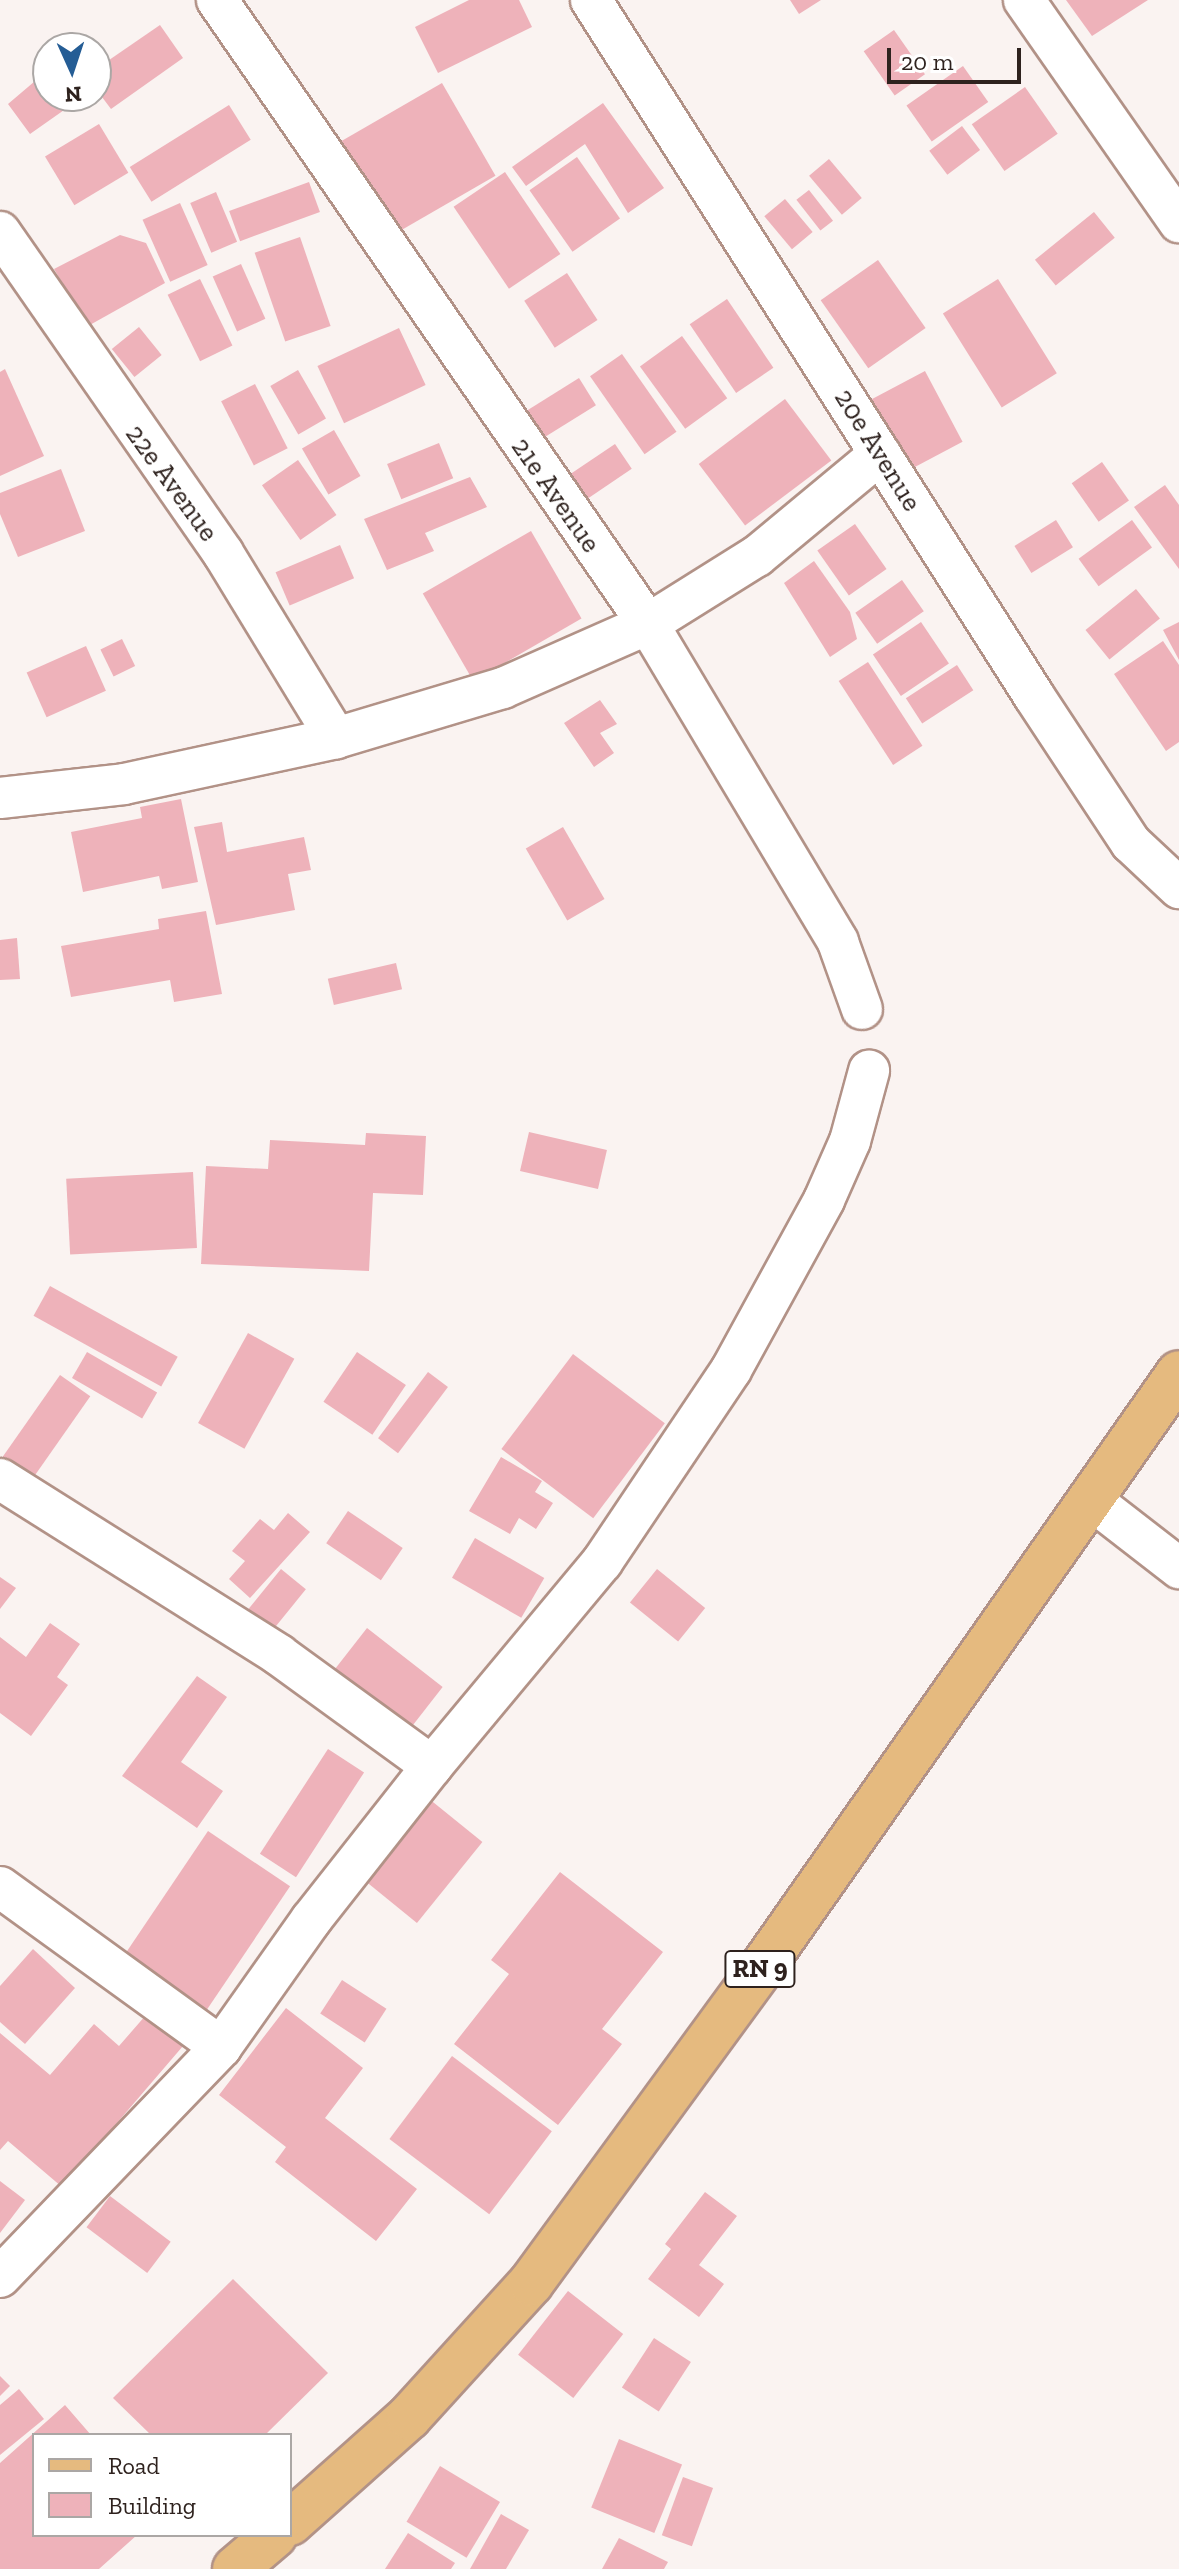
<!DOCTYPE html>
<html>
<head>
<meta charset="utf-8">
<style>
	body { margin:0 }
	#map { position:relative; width:1179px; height:2569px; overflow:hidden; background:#faf3f1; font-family:"Zilla Slab",serif }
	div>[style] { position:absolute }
	.building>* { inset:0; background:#eeb2ba; transform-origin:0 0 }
	.roads { filter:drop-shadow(2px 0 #b29287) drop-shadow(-2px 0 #b29287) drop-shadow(0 2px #b29287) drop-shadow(0 -2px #b29287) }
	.street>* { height:40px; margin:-20px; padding:0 20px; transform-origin:20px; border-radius:20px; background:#fff }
	.primary>* { height:44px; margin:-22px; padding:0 22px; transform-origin:22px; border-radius:22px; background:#e5ba7f }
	span { translate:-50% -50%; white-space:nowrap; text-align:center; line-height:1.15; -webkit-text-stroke:6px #fff; paint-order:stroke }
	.shield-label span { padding:2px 6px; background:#fff; border:2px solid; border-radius:6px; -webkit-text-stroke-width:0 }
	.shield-label { font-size:26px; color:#2e221e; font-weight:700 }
	.street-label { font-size:28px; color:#2e221e }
	.legend { position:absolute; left:32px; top:2433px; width:260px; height:104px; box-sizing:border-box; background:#fff; border:2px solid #aba7a5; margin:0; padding:10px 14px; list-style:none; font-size:24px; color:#2e221e }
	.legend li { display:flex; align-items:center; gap:16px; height:40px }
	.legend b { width:40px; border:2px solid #aba7a5 }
	.north { position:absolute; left:32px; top:32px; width:80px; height:80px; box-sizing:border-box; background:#fff; border:2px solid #aba7a5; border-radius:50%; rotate:177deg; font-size:22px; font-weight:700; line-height:32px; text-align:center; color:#2e221e }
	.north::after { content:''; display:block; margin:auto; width:28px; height:36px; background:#255d95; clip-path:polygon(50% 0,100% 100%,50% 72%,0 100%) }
	.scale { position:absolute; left:887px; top:48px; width:134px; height:36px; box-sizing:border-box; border:4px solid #2e221e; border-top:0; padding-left:10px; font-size:24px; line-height:28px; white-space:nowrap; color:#2e221e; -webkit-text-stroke:6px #fff; paint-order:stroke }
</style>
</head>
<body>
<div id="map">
	<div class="building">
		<i style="clip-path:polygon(469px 0,519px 0,532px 27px,438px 73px,415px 27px)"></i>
		<i style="clip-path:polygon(790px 0,821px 0,799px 14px)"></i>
		<i style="clip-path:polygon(1066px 0,1148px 0,1092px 36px)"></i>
		<i style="clip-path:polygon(160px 25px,183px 58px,111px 109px,96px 89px,96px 69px)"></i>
		<i style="left:894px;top:30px;width:54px;height:37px;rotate:55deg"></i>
		<i style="left:963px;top:66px;width:44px;height:69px;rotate:55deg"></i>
		<i style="clip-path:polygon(48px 70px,48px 96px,84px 96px,30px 134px,8px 104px)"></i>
		<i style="left:442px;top:83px;width:107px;height:124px;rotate:60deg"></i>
		<i style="left:1025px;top:87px;width:57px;height:65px;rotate:55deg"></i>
		<i style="clip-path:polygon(603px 103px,664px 188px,628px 213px,585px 144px,526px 186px,512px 167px)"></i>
		<i style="left:229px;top:105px;width:41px;height:117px;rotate:58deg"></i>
		<i style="left:99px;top:124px;width:57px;height:63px;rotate:59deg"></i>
		<i style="left:962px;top:126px;width:30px;height:41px;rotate:53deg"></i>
		<i style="left:577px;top:157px;width:75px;height:58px;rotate:55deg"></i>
		<i style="left:829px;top:159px;width:51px;height:26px;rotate:50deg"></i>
		<i style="left:505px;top:172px;width:99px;height:62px;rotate:56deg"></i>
		<i style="left:309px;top:182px;width:32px;height:85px;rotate:70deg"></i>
		<i style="left:809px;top:190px;width:39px;height:16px;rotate:52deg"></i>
		<i style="left:216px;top:192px;width:54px;height:28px;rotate:67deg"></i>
		<i style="left:785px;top:199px;width:43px;height:27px;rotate:50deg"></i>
		<i style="left:180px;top:203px;width:68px;height:41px;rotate:66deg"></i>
		<i style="left:1094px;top:212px;width:33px;height:76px;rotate:51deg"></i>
		<i style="clip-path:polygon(120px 235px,146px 243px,165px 283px,88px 326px,54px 269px)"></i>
		<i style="left:300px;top:237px;width:94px;height:48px;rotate:71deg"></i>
		<i style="left:878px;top:260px;width:83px;height:70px;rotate:55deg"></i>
		<i style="left:241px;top:264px;width:60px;height:31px;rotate:66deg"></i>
		<i style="left:567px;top:273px;width:56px;height:51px;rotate:57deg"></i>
		<i style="left:200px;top:279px;width:74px;height:36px;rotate:64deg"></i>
		<i style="left:998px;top:279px;width:111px;height:65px;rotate:58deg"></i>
		<i style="left:727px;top:299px;width:83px;height:45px;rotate:56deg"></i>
		<i style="left:139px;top:327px;width:36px;height:35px;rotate:51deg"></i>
		<i style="left:399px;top:328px;width:63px;height:90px;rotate:65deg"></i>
		<i style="left:682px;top:336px;width:77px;height:52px;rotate:54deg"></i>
		<i style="left:622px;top:354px;width:95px;height:39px;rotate:55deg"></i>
		<i style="clip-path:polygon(5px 369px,44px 456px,0 476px,0 372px)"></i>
		<i style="left:298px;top:370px;width:56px;height:32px;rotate:60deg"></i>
		<i style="left:925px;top:371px;width:80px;height:62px;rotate:62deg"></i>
		<i style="left:579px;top:378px;width:32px;height:74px;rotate:58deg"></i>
		<i style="left:255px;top:384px;width:72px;height:38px;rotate:63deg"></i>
		<i style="left:785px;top:399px;width:77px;height:108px;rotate:53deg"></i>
		<i style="left:334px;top:430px;width:53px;height:37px;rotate:60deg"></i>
		<i style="left:439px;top:443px;width:38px;height:56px;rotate:68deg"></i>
		<i style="left:615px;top:444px;width:30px;height:65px;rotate:56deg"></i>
		<i style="left:298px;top:460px;width:67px;height:44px;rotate:55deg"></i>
		<i style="left:1102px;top:462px;width:47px;height:37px;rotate:55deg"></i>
		<i style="clip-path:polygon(61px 469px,85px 531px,18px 557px,0 514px,0 493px)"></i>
		<i style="clip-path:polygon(470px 477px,487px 507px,425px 533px,434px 551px,387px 570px,364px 519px)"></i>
		<i style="clip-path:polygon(1165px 485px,1179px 505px,1179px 569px,1134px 507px)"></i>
		<i style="left:1056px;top:520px;width:32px;height:49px;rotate:58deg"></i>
		<i style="left:1132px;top:520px;width:34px;height:66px;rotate:54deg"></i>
		<i style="left:855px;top:524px;width:55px;height:46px;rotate:55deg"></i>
		<i style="left:531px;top:531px;width:101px;height:125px;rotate:60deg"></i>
		<i style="left:340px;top:545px;width:36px;height:70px;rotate:67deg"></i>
		<i style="clip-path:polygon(814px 561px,850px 612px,857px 639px,830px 657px,784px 583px)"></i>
		<i style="left:902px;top:580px;width:38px;height:57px;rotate:55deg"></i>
		<i style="left:1136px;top:589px;width:38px;height:65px;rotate:51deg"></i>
		<i style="left:921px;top:622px;width:50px;height:58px;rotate:56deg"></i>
		<i style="clip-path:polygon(1179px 622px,1179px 660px,1163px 630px)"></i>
		<i style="left:122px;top:639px;width:30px;height:24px;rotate:64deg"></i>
		<i style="clip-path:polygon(1163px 641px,1179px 665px,1179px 742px,1166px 751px,1114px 674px)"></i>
		<i style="left:86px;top:646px;width:49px;height:65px;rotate:66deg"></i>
		<i style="left:868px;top:662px;width:100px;height:35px;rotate:57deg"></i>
		<i style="left:957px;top:665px;width:30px;height:61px;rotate:57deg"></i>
		<i style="clip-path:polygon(600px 700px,617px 724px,600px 733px,614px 753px,594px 767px,564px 723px)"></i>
		<i style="clip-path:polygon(181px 799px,198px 882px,162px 889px,159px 876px,83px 892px,71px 832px,142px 818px,140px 807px)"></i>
		<i style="clip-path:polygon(222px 822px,227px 852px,304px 837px,311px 870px,288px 874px,295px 910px,216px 925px,194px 827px)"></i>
		<i style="left:563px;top:827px;width:83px;height:43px;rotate:60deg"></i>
		<i style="clip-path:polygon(206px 911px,222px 994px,174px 1002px,170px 980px,71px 997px,61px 946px,159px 929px,158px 919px)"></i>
		<i style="clip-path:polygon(17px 938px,20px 979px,0 980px,0 940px)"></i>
		<i style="left:396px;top:963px;width:27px;height:70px;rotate:77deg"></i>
		<i style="left:529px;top:1132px;width:80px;height:40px;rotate:13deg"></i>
		<i style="clip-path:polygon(366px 1133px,426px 1136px,423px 1195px,373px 1193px,369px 1271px,201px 1264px,206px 1166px,268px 1169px,270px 1140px,365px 1145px)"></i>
		<i style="left:193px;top:1172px;width:76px;height:127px;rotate:87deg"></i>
		<i style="left:50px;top:1286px;width:146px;height:34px;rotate:29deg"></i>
		<i style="left:248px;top:1333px;width:53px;height:103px;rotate:29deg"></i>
		<i style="left:87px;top:1352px;width:81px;height:30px;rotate:30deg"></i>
		<i style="left:357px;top:1352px;width:59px;height:60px;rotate:34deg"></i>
		<i style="left:573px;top:1354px;width:115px;height:119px;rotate:37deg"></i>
		<i style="left:428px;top:1372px;width:25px;height:83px;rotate:37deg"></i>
		<i style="left:60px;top:1375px;width:37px;height:102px;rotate:35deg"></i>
		<i style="clip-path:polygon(501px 1457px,542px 1481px,535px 1492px,553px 1503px,536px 1529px,519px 1518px,510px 1534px,469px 1511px)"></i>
		<i style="left:348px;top:1511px;width:66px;height:39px;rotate:34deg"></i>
		<i style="clip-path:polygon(288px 1513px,310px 1532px,250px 1598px,229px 1579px,245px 1561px,232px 1551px,260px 1519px,274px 1530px)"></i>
		<i style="left:475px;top:1538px;width:80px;height:46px;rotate:30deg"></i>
		<i style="left:281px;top:1569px;width:32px;height:66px;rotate:39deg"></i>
		<i style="left:657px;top:1569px;width:62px;height:43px;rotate:39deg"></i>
		<i style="clip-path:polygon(0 1577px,16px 1588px,0 1609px)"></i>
		<i style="clip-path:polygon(50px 1623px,80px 1644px,57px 1677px,68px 1685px,31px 1736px,0 1713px,0 1637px,26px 1657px)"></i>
		<i style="left:367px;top:1628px;width:96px;height:52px;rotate:38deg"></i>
		<i style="clip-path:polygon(197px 1676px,227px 1697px,181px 1762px,223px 1791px,197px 1828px,122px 1776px)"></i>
		<i style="left:328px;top:1749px;width:43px;height:125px;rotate:33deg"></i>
		<i style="left:428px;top:1798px;width:70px;height:104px;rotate:39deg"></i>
		<i style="left:208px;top:1831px;width:99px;height:154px;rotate:34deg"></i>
		<i style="clip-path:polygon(560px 1872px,663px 1952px,602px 2029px,622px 2044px,558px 2125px,454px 2044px,509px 1974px,491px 1960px)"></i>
		<i style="clip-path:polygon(33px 1949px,75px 1988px,25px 2044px,0 2022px,0 1986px)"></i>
		<i style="left:342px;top:1980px;width:53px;height:40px;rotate:33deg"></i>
		<i style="clip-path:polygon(286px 2008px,363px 2068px,325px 2118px,417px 2189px,376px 2241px,275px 2162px,286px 2147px,219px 2095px)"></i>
		<i style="clip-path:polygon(146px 2015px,183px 2046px,62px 2187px,8px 2141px,0 2150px,0 2033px,50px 2075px,94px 2024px,119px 2046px)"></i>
		<i style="left:452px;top:2056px;width:125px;height:104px;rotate:37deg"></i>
		<i style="clip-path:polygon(0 2181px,25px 2200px,0 2233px)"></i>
		<i style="clip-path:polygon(705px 2192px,737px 2216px,699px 2265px,724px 2284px,699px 2317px,648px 2279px,671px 2249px,665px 2244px)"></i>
		<i style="left:110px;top:2196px;width:76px;height:39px;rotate:37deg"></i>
		<i style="clip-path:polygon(233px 2279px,328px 2373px,265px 2435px,151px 2435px,113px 2398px)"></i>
		<i style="left:568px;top:2291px;width:70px;height:81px;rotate:38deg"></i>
		<i style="left:654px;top:2338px;width:44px;height:59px;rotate:33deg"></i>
		<i style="clip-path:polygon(0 2376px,10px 2386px,0 2396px)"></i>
		<i style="clip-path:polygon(19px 2389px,44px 2419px,0 2455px,0 2405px)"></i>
		<i style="clip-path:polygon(65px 2405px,91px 2435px,34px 2435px,34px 2535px,137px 2535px,99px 2569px,0 2569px,0 2463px)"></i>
		<i style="left:619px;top:2439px;width:68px;height:74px;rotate:22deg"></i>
		<i style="left:440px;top:2466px;width:70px;height:65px;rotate:31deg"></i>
		<i style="left:683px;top:2477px;width:32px;height:62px;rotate:20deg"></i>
		<i style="clip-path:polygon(501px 2514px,529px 2530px,506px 2569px,470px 2569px)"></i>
		<i style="clip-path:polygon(408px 2533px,455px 2563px,451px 2569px,385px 2569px)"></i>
		<i style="clip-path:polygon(619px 2538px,668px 2562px,664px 2569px,602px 2569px)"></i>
	</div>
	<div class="roads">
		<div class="street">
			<i style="left:217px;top:0;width:758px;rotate:55.37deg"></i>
			<i style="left:648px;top:624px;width:370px;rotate:59.1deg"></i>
			<i style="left:838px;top:942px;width:71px;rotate:70.3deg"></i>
			<i style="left:591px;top:0;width:825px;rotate:57.52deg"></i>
			<i style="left:1034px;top:696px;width:176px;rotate:56.6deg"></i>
			<i style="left:1131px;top:843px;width:66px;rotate:43.2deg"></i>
			<i style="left:1024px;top:0;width:271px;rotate:55.1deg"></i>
			<i style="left:0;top:232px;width:391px;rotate:55.2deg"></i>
			<i style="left:223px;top:553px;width:217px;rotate:58.6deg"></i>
			<i style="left:0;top:798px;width:125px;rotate:-6.4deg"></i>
			<i style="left:124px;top:784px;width:217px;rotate:-12.2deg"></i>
			<i style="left:336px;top:738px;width:174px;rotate:-16.7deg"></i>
			<i style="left:503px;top:688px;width:158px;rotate:-23.8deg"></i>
			<i style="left:648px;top:624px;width:128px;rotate:-32deg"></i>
			<i style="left:757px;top:556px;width:160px;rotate:-39.7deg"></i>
			<i style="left:0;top:1479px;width:330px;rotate:32.2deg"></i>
			<i style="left:279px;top:1655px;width:189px;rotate:36deg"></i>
			<i style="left:1090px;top:1499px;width:113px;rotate:37.8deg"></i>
			<i style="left:0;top:1887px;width:273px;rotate:35.9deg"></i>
			<i style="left:0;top:2277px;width:319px;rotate:-46.1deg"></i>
			<i style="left:221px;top:2047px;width:156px;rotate:-54.7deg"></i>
			<i style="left:311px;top:1920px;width:196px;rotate:-51.8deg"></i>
			<i style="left:432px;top:1766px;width:266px;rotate:-50.2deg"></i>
			<i style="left:602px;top:1562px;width:231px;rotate:-56.1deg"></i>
			<i style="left:731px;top:1370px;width:194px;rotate:-61.3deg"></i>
			<i style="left:824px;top:1200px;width:64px;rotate:-66.2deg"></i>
			<i style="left:850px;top:1141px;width:73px;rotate:-74.8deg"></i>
		</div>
		<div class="primary">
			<i style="left:290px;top:2523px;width:159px;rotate:-41.7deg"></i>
			<i style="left:409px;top:2417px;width:181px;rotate:-47.7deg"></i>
			<i style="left:531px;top:2283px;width:393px;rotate:-53.8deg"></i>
			<i style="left:763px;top:1966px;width:724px;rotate:-54.95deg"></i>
			<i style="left:235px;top:2569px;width:52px;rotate:-40.4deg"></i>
		</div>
	</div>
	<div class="shield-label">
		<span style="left:760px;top:1969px">RN 9</span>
	</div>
	<div class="street-label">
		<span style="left:878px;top:450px;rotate:58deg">20e Avenue</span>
		<span style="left:172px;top:483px;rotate:54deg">22e Avenue</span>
		<span style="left:556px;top:495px;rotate:55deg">21e Avenue</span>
	</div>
	<ul class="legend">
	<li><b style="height:10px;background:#e5ba7f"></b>Road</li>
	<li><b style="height:22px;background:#eeb2ba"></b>Building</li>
	</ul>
	<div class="north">N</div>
	<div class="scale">20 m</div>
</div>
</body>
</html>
